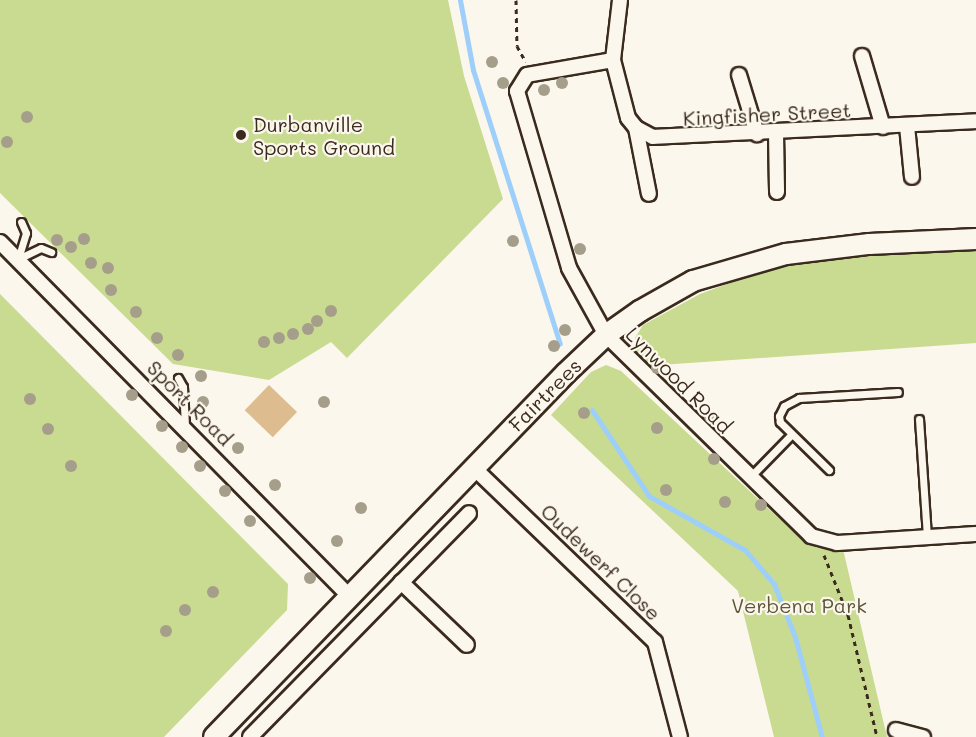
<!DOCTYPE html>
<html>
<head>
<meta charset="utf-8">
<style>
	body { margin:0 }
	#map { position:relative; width:976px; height:737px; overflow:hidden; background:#fbf7ec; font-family:Mali,sans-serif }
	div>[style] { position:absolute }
	.green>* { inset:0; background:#c8db90 }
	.stream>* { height:5px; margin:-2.5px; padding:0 2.5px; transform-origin:2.5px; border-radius:2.5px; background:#9dcffa }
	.building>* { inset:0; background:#ddbd90; transform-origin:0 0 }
	.path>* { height:3px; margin-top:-1.5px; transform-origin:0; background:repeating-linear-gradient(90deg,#3b2a1e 0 4.5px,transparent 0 9px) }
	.roads { filter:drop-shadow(2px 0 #3b2a1e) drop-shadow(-2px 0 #3b2a1e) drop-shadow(0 2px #3b2a1e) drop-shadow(0 -2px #3b2a1e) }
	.service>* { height:7px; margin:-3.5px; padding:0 3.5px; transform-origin:3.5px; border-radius:3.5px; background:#fbf7ec }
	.minor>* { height:14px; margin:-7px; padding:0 7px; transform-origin:7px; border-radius:7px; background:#fbf7ec }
	.secondary>* { height:20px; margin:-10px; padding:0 10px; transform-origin:10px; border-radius:10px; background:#fbf7ec }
	.trees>* { width:12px; height:12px; margin:-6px; border-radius:50%; background:#a59e8a }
	.dots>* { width:16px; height:16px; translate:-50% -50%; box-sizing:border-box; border:3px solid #fbf7ec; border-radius:50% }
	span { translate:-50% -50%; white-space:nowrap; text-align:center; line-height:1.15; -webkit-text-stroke:4.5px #fbf7ec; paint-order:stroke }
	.street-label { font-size:20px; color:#3b2a1e }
	.poi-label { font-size:20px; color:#3b2a1e }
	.left { translate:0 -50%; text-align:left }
	.park-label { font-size:20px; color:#5e563a }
</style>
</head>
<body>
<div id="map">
	<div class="green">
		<i style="clip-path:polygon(0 0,448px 0,464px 76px,503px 199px,347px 358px,331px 342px,269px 380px,173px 364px,0 193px)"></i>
		<i style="clip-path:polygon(976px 250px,976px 343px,646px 366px,636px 353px,635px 338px,643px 325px,700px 294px,760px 272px,821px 259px)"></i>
		<i style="clip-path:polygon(0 294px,288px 584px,287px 610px,164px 737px,0 737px)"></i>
		<i style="clip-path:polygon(606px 365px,621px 371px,801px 539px,817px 548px,843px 549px,887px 737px,774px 737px,738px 591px,551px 415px,591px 372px)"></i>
	</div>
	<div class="stream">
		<i style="left:460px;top:0;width:71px;rotate:79.5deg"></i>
		<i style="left:473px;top:70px;width:287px;rotate:72.4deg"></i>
		<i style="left:592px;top:410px;width:103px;rotate:56.5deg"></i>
		<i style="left:649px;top:496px;width:110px;rotate:29.4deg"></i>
		<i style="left:745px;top:550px;width:45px;rotate:49.5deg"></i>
		<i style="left:774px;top:584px;width:57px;rotate:68.4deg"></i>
		<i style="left:795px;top:637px;width:104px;rotate:74.9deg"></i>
	</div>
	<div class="building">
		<i style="left:269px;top:385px;width:39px;height:35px;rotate:44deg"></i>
	</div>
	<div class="path">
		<i style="left:516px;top:0;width:46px;rotate:88.8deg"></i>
		<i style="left:517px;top:46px;width:18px;rotate:61deg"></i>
		<i style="left:824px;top:555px;width:65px;rotate:68.2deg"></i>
		<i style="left:848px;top:615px;width:125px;rotate:76.6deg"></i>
	</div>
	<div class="roads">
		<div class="service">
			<i style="left:18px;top:259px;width:27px;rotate:-73deg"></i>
			<i style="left:26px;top:233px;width:12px;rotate:-114deg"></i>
			<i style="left:18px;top:259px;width:25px;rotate:-26deg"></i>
			<i style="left:41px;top:248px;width:11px;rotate:22deg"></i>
			<i style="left:178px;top:378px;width:10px;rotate:61deg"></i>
			<i style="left:183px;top:387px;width:39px;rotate:87deg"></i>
			<i style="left:919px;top:419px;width:118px;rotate:86.1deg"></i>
			<i style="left:829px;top:470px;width:69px;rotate:-135.6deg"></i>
			<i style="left:780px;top:422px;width:6px;rotate:-99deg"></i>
			<i style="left:779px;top:416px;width:11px;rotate:-63deg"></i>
			<i style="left:784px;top:406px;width:17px;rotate:-28deg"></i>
			<i style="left:799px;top:398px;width:99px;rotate:-3.5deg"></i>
			<i style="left:750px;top:477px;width:59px;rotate:-45.7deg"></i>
		</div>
		<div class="minor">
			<i style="left:620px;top:0;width:60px;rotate:96.7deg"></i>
			<i style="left:613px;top:60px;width:87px;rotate:170.1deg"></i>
			<i style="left:527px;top:75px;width:19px;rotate:122deg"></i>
			<i style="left:517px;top:91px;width:184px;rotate:73.6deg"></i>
			<i style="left:569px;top:268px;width:77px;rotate:61.1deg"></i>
			<i style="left:606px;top:335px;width:287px;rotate:44.4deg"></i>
			<i style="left:811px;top:536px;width:27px;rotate:15deg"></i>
			<i style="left:837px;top:543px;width:139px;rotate:-3.7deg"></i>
			<i style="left:862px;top:56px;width:74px;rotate:73.5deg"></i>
			<i style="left:613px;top:60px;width:60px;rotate:75.5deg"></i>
			<i style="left:628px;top:118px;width:13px;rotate:51deg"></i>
			<i style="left:636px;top:128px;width:19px;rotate:28deg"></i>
			<i style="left:653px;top:137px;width:323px;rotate:-2.8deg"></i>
			<i style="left:739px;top:75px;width:62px;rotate:73deg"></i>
			<i style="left:907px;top:126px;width:51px;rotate:84.4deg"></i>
			<i style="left:636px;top:128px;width:67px;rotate:78.9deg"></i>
			<i style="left:776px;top:133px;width:59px;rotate:89deg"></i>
			<i style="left:0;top:242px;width:497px;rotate:45.4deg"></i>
			<i style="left:474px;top:468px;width:251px;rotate:43.9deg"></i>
			<i style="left:655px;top:642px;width:98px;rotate:75.3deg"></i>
			<i style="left:401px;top:582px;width:91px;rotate:43.7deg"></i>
			<i style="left:896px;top:730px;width:28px;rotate:15deg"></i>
			<i style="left:250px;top:737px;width:313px;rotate:-45.6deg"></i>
		</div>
		<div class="secondary">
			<i style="left:214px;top:737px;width:506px;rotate:-45.96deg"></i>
			<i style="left:566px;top:373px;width:55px;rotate:-43.5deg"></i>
			<i style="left:606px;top:335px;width:42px;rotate:-35.2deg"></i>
			<i style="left:640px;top:311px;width:61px;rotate:-29.5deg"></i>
			<i style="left:693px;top:281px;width:97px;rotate:-16.2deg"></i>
			<i style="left:786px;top:254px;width:84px;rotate:-6.9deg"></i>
			<i style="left:869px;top:244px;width:107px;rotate:-2.7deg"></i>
		</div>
	</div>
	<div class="trees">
		<i style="left:492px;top:62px"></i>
		<i style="left:503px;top:83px"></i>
		<i style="left:562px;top:83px"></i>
		<i style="left:544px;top:90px"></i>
		<i style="left:27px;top:117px"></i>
		<i style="left:7px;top:142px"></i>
		<i style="left:84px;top:239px"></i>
		<i style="left:57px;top:240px"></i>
		<i style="left:513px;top:241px"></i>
		<i style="left:71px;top:247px"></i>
		<i style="left:580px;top:249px"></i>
		<i style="left:91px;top:263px"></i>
		<i style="left:108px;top:268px"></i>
		<i style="left:111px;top:290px"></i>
		<i style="left:331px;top:311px"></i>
		<i style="left:136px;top:312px"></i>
		<i style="left:317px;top:321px"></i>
		<i style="left:308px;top:329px"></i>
		<i style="left:565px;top:330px"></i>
		<i style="left:293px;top:334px"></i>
		<i style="left:157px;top:338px"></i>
		<i style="left:279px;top:338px"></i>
		<i style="left:264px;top:342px"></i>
		<i style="left:554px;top:346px"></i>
		<i style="left:178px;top:355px"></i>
		<i style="left:657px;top:368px"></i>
		<i style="left:201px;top:376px"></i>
		<i style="left:132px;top:395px"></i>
		<i style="left:30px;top:399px"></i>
		<i style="left:203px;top:402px"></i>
		<i style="left:324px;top:402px"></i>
		<i style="left:584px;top:413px"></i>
		<i style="left:710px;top:417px"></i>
		<i style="left:162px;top:426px"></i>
		<i style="left:657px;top:428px"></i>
		<i style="left:48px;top:429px"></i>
		<i style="left:182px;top:447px"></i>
		<i style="left:238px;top:448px"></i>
		<i style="left:714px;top:459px"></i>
		<i style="left:71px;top:466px"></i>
		<i style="left:200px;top:466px"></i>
		<i style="left:275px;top:485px"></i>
		<i style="left:666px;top:490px"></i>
		<i style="left:225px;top:491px"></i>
		<i style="left:725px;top:502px"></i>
		<i style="left:761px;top:505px"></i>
		<i style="left:361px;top:508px"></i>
		<i style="left:250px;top:521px"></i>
		<i style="left:337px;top:541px"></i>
		<i style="left:310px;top:578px"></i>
		<i style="left:213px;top:592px"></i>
		<i style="left:185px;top:610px"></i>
		<i style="left:166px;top:631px"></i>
	</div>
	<div class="dots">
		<i style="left:241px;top:135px;background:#3b2a1e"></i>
	</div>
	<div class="street-label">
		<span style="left:767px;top:114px;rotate:-3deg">Kingfisher Street</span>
		<span style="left:679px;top:380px;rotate:45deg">Lynwood Road</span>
		<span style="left:545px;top:395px;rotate:-45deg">Fairtrees</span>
		<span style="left:190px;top:403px;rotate:45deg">Sport Road</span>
		<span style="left:601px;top:562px;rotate:44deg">Oudewerf Close</span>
	</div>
	<div class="poi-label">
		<span class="left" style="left:253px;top:136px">Durbanville<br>Sports Ground</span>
	</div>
	<div class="park-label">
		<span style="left:799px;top:605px">Verbena Park</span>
	</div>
</div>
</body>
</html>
